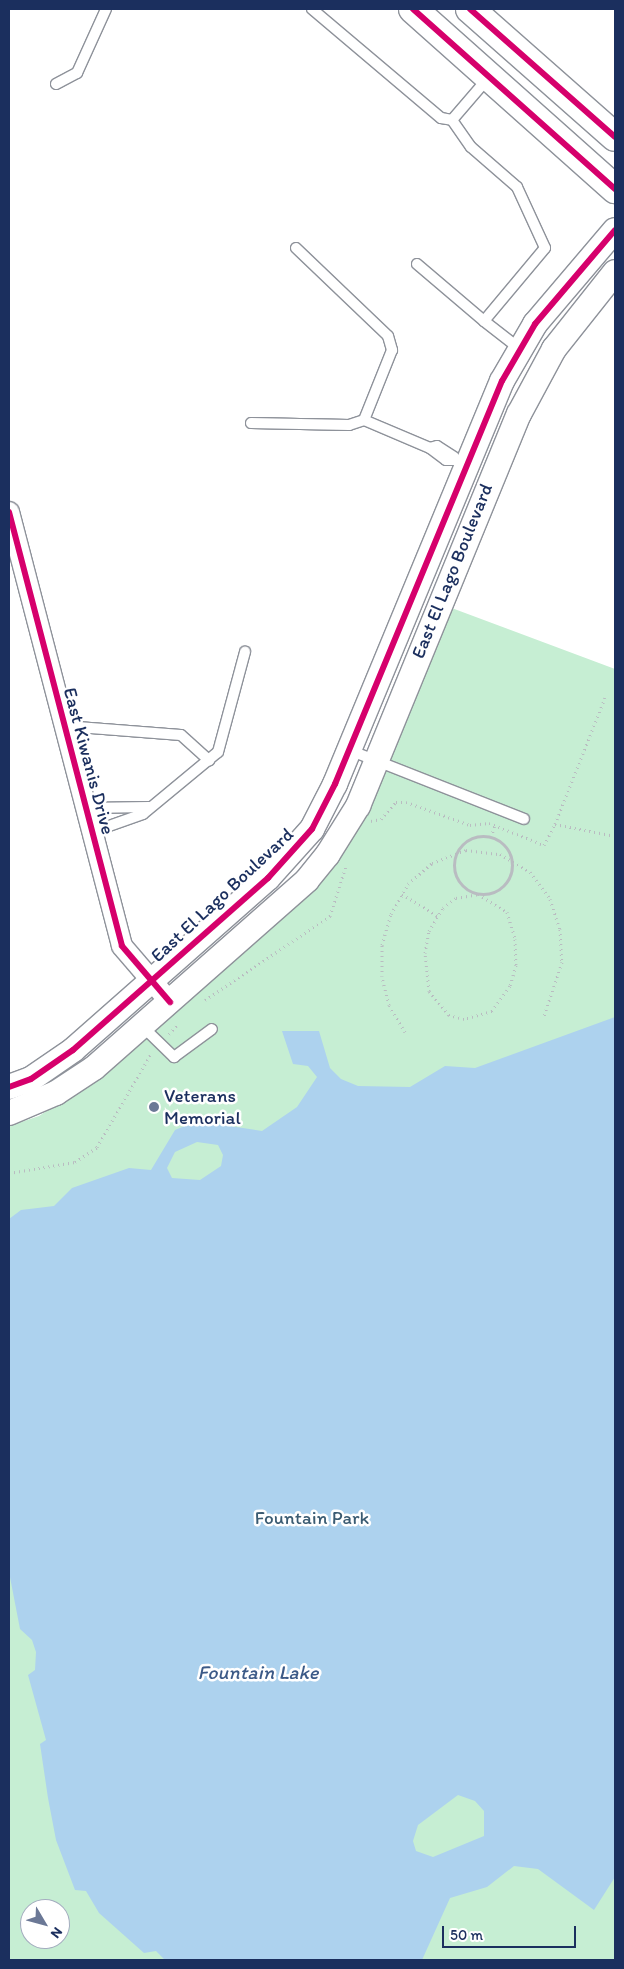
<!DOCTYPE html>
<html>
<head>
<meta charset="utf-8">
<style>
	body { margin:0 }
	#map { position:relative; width:624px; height:1969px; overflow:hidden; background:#fff; font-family:Itim,sans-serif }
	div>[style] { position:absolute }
	.green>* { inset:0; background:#c6eed3 }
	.water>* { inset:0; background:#add2ee }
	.path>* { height:3px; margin-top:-1.5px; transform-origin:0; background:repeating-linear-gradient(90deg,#b9bcc1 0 1px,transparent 0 5px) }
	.path>.ring { margin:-1.5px; padding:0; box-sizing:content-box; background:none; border:3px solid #b9bcc1; border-radius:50% }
	.roads { filter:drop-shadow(1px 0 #8e929a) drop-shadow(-1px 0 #8e929a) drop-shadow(0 1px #8e929a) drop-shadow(0 -1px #8e929a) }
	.service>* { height:10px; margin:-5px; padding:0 5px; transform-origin:5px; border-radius:5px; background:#fff }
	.minor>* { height:20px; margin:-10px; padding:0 10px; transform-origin:10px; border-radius:10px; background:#fff }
	.tertiary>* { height:24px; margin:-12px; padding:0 12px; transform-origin:12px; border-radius:12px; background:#fff }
	.secondary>* { height:28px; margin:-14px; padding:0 14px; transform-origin:14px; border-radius:14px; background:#fff }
	.cycleway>* { height:6px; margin:-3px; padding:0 3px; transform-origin:3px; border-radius:3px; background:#d6006c }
	.dots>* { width:14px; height:14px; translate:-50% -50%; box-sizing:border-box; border:2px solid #fff; border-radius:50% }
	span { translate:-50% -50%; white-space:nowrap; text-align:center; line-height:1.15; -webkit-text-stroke:5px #fff; paint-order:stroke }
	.street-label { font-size:19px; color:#1b2f5e }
	.poi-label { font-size:19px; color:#1b2f5e }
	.left { translate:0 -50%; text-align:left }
	.park-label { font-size:19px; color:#3a5b72 }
	.water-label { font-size:20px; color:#3c5a87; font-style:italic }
	.frame { position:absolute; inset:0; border:10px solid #1b2f5e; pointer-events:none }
	.north { position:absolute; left:20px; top:1899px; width:50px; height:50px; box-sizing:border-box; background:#fff; border:1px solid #a4acbf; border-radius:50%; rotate:127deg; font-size:14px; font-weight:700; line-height:20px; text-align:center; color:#1b2f5e }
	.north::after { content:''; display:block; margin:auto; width:18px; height:22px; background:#6b7896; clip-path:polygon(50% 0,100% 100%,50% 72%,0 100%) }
	.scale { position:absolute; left:442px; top:1926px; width:134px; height:22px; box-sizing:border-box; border:2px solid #1b2f5e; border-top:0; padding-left:6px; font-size:15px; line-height:18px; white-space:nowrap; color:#1b2f5e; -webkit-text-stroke:4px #fff; paint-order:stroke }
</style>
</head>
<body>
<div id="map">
	<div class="green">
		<i style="clip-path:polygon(evenodd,449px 607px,615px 669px,615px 1960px,9px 1960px,9px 1126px,39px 1116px,96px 1078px,333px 864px,449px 607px,30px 1909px,60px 1909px,60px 1939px,30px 1939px,30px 1909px)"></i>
	</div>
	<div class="water">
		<i style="clip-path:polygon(evenodd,615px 1017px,615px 1877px,594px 1910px,538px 1869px,514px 1866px,487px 1887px,450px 1898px,422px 1960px,165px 1960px,156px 1951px,144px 1953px,99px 1913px,86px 1891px,75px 1890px,56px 1840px,48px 1798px,40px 1744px,46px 1740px,28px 1675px,35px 1670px,36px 1652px,32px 1640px,20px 1629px,9px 1572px,9px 1219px,21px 1210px,54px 1206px,72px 1188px,129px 1168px,151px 1170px,175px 1130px,197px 1121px,262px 1131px,297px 1107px,317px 1077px,308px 1066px,293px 1064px,282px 1031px,319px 1031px,330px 1068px,341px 1079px,358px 1086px,410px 1087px,445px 1066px,475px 1068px,615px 1017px,197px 1142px,218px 1145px,223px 1155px,221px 1166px,200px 1180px,172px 1178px,167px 1168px,175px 1152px,197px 1142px,615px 1017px,458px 1795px,475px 1801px,484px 1811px,484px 1836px,433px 1857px,416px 1851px,413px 1841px,418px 1825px,458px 1795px)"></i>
	</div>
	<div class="path">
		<i style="left:371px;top:821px;width:10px;rotate:-11deg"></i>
		<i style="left:381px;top:819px;width:23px;rotate:-49deg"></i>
		<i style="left:396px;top:802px;width:10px"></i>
		<i style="left:406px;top:802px;width:68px;rotate:19.8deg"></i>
		<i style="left:470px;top:825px;width:19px;rotate:-6deg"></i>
		<i style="left:489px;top:823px;width:59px;rotate:21.8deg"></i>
		<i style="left:544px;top:845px;width:24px;rotate:-62deg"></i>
		<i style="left:555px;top:824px;width:61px;rotate:11.3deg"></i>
		<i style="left:555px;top:824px;width:136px;rotate:-68.4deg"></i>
		<i class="ring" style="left:454px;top:836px;width:55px;height:55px"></i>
		<i style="left:491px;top:837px;width:13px;rotate:-72deg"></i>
		<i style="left:402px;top:894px;width:42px;rotate:31.4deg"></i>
		<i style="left:478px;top:894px;width:34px;rotate:32deg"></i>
		<i style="left:507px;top:912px;width:28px;rotate:73deg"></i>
		<i style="left:515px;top:939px;width:26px;rotate:88deg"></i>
		<i style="left:516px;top:965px;width:22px;rotate:106deg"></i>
		<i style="left:510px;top:986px;width:31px;rotate:126deg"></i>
		<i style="left:492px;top:1011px;width:29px;rotate:164deg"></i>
		<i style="left:464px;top:1019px;width:16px;rotate:-165deg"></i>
		<i style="left:449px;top:1015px;width:31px;rotate:-130deg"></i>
		<i style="left:429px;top:991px;width:38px;rotate:-96deg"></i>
		<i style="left:425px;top:953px;width:22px;rotate:-80deg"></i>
		<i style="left:429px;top:931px;width:27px;rotate:-59deg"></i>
		<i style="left:443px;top:908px;width:16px;rotate:-38deg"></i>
		<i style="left:456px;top:898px;width:22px;rotate:-10deg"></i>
		<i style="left:205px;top:1000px;width:151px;rotate:-33.9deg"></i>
		<i style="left:330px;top:916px;width:52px;rotate:-72.3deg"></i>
		<i style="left:405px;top:1032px;width:31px;rotate:-121deg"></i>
		<i style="left:389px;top:1005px;width:30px;rotate:-104deg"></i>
		<i style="left:382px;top:976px;width:31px;rotate:-90deg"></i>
		<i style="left:382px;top:945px;width:32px;rotate:-74deg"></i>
		<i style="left:391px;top:914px;width:34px;rotate:-60deg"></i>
		<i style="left:408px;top:884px;width:32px;rotate:-41deg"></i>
		<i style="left:432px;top:863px;width:36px;rotate:-21deg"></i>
		<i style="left:466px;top:850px;width:34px;rotate:7deg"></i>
		<i style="left:500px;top:854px;width:35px;rotate:31deg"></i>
		<i style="left:530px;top:872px;width:34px;rotate:53deg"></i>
		<i style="left:550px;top:899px;width:32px;rotate:72deg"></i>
		<i style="left:560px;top:929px;width:33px;rotate:87deg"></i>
		<i style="left:562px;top:962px;width:57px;rotate:108.4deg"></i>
		<i style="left:169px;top:1034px;width:13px;rotate:-48deg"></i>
		<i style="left:9px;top:1173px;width:67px;rotate:-9.5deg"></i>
		<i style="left:75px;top:1162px;width:27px;rotate:-34deg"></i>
		<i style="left:97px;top:1147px;width:108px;rotate:-59.9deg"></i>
	</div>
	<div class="roads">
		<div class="service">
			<i style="left:312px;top:9px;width:169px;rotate:40.2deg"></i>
			<i style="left:441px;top:118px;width:11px;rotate:10deg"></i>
			<i style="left:452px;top:120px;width:57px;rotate:-49.3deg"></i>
			<i style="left:56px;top:84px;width:24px;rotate:-28deg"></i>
			<i style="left:77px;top:73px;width:70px;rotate:-65.6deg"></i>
			<i style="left:452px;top:120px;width:33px;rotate:55deg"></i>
			<i style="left:471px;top:147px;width:61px;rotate:41deg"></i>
			<i style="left:517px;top:187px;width:67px;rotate:65.3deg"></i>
			<i style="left:545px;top:248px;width:95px;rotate:129.9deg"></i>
			<i style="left:484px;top:321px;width:46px;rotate:37.9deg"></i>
			<i style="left:296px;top:248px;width:127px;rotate:43.7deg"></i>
			<i style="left:388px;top:336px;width:15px;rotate:74deg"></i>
			<i style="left:392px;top:350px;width:75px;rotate:111.8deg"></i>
			<i style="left:417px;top:264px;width:88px;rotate:40.4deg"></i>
			<i style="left:251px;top:423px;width:98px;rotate:1.2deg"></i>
			<i style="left:349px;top:425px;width:16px;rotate:-18deg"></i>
			<i style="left:364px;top:420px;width:72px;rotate:23deg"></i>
			<i style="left:454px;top:457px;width:20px;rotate:-147deg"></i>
			<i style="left:437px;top:446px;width:7px;rotate:164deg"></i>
			<i style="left:430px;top:448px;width:20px;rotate:37deg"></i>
			<i style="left:446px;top:460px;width:21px"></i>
			<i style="left:65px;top:726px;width:116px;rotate:4.4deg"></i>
			<i style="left:181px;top:735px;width:38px;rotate:42deg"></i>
			<i style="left:349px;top:750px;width:188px;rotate:21.5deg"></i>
			<i style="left:87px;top:808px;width:62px;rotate:-0.9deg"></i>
			<i style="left:92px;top:832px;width:54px;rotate:-19.4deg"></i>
			<i style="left:143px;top:814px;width:97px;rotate:-39.6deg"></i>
			<i style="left:218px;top:752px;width:104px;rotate:-74.9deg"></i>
			<i style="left:142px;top:1026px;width:45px;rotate:44.1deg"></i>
			<i style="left:174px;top:1057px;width:47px;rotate:-36.4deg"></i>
		</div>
		<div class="minor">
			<i style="left:9px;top:512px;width:448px;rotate:75.4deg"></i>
			<i style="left:122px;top:946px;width:74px;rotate:49.4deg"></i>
		</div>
		<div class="tertiary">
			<i style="left:9px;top:1087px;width:23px;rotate:-20deg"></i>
			<i style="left:31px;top:1079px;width:51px;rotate:-34.6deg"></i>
			<i style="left:73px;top:1050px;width:260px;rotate:-41.4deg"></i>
			<i style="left:268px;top:878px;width:66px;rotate:-48.1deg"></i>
			<i style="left:312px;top:829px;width:51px;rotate:-62.9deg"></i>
			<i style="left:335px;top:784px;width:436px;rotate:-67.5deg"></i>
			<i style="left:502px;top:381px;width:66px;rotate:-59.9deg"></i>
			<i style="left:535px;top:324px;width:123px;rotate:-49.6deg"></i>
			<i style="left:9px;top:1113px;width:51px;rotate:-23.1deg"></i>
			<i style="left:56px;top:1093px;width:45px;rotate:-33.3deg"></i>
			<i style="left:94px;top:1068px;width:284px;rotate:-41.4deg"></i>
			<i style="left:307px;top:880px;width:33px;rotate:-51deg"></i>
			<i style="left:328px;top:854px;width:57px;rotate:-58deg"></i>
			<i style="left:358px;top:806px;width:424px;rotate:-67.7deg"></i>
			<i style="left:519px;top:414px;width:74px;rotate:-61.7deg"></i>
			<i style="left:554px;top:349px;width:98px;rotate:-51.6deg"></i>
		</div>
		<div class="secondary">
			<i style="left:413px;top:9px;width:271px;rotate:41.7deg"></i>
			<i style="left:470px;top:9px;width:193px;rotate:41.4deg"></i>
		</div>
	</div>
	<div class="cycleway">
		<i style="left:413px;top:9px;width:271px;rotate:41.7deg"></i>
		<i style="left:470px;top:9px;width:193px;rotate:41.4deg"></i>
		<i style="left:9px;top:512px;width:448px;rotate:75.4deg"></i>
		<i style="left:122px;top:946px;width:74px;rotate:49.4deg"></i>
		<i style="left:9px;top:1087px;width:23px;rotate:-20deg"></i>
		<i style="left:31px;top:1079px;width:51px;rotate:-34.6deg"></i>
		<i style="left:73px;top:1050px;width:260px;rotate:-41.4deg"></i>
		<i style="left:268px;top:878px;width:66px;rotate:-48.1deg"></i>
		<i style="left:312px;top:829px;width:51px;rotate:-62.9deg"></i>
		<i style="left:335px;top:784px;width:436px;rotate:-67.5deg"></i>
		<i style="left:502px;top:381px;width:66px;rotate:-59.9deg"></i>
		<i style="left:535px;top:324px;width:123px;rotate:-49.6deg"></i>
	</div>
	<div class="dots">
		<i style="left:154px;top:1107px;background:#6b7896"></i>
	</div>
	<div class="street-label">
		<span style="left:452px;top:571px;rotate:-68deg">East El Lago Boulevard</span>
		<span style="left:89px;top:761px;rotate:75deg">East Kiwanis Drive</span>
		<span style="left:222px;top:895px;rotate:-43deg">East El Lago Boulevard</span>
	</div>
	<div class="poi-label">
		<span class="left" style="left:164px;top:1107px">Veterans<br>Memorial</span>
	</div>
	<div class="park-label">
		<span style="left:312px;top:1518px">Fountain Park</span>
	</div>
	<div class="water-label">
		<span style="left:258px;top:1672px">Fountain Lake</span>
	</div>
	<div class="frame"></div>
	<div class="north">N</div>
	<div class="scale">50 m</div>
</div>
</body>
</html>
